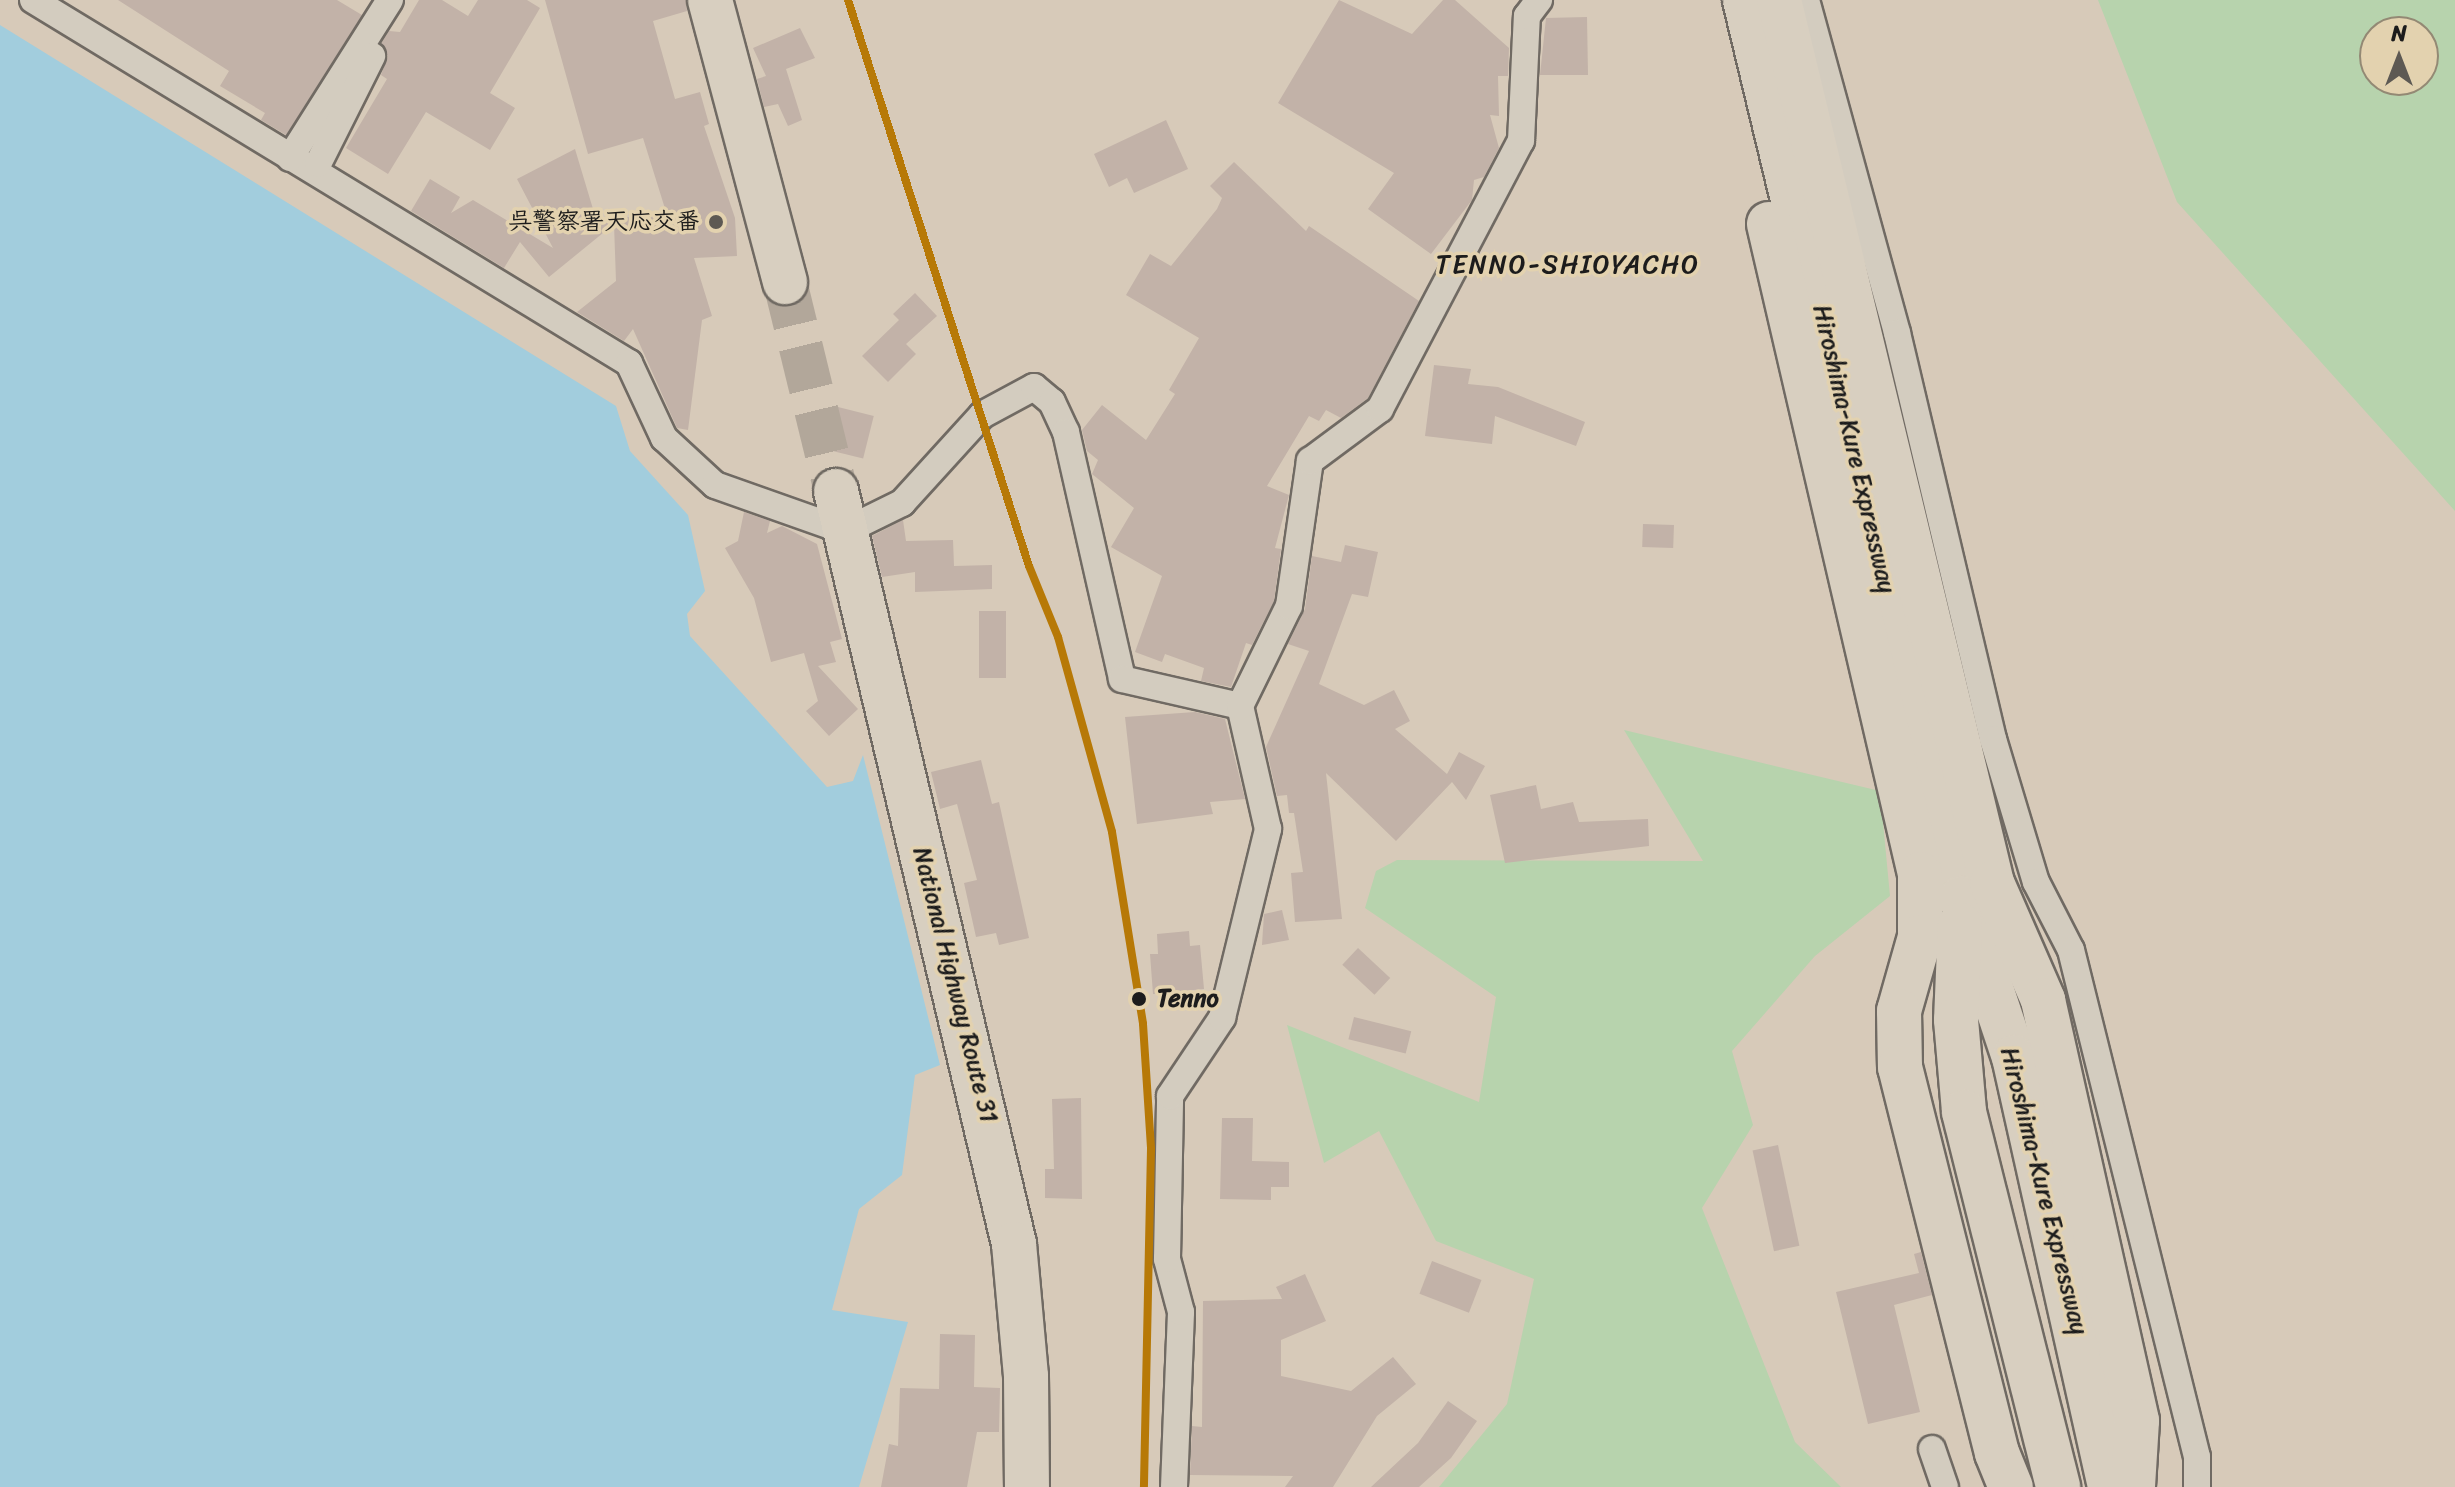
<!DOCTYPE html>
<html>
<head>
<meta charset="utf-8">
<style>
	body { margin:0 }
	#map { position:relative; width:2455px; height:1487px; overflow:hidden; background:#d7cab9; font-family:Sriracha,"Klee One",sans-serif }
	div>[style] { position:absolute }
	.green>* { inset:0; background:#b7d3ad }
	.water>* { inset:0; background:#a2cddd }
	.building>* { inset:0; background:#c2b2a8; transform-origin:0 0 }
	.highway-tunnel>* { height:44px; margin-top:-22px; transform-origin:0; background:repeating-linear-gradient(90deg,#b2a79a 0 44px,transparent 0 66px) }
	.roads { filter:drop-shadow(2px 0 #706a63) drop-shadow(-2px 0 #706a63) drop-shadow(0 2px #706a63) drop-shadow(0 -2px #706a63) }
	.street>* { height:26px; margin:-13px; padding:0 13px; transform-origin:13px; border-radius:13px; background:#d3ccbf }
	.highway>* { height:44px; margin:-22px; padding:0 22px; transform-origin:22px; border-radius:22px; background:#d8cfc0 }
	.rail-1>* { height:8px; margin:-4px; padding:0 4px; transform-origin:4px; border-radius:4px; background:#b77907 }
	.dots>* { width:22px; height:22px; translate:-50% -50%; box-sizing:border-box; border:4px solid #e3d2af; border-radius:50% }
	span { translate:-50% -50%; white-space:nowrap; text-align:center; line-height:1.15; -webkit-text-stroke:7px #e3d2af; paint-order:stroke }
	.poi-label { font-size:24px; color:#1c1c1c; font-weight:700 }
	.right { translate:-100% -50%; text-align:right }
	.street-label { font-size:24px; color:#1c1c1c }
	.stop-label { font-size:24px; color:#1c1c1c; font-weight:700 }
	.left { translate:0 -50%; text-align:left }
	.neighbourhood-label { font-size:26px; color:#1c1c1c; letter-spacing:2px }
	.north { position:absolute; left:2359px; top:16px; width:80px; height:80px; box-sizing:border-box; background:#e3d2af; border:2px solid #938974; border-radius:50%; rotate:0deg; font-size:22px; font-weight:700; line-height:32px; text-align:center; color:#1c1c1c }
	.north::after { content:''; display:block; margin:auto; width:28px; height:36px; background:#5d5953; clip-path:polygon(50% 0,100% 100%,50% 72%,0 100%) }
</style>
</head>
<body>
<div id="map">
	<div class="green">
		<i style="clip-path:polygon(evenodd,2098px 0,2455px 0,2455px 511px,2177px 202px,2098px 0,2423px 32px,2423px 80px,2375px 80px,2375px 32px,2423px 32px)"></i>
		<i style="clip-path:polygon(1624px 730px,1880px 791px,1890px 896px,1815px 956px,1732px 1051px,1753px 1125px,1702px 1208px,1795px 1442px,1841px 1487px,1439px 1487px,1507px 1404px,1534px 1279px,1436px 1241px,1379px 1131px,1324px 1163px,1287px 1025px,1479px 1102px,1496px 997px,1365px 908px,1376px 871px,1397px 860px,1703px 861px)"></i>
	</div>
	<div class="water">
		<i style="clip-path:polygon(0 25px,616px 406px,630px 451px,688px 515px,705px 591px,687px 614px,690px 636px,827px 787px,853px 781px,863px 755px,940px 1065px,915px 1075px,902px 1175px,859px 1209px,832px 1310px,908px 1322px,859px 1487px,0 1487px)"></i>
	</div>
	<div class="building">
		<i style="clip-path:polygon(118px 0,337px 0,362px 15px,286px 135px,261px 120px,265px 113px,220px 86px,229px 71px)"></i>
		<i style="clip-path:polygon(419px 0,442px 0,468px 16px,478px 0,527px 0,540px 8px,490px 93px,515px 108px,490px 150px,426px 112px,388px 174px,346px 148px,387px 79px,381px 75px,388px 56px,381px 44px,389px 31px,400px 32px)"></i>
		<i style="clip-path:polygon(545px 0,686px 0,687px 11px,653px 21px,675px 99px,700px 92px,709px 124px,704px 126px,735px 218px,737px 256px,694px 258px,712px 316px,702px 320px,688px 430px,677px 428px,633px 329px,624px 341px,577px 312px,616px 281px,614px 224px,549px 277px,520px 242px,504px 268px,411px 211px,430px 179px,460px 197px,451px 213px,473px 200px,553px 248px,517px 179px,575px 149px,596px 219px,667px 215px,643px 138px,588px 154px)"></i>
		<i style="clip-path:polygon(1339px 0,1412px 34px,1443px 0,1455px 0,1509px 48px,1508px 76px,1498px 76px,1499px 116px,1490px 115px,1499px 148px,1484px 177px,1474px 180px,1472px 200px,1431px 254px,1368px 209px,1394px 173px,1278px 103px)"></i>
		<i style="clip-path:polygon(1587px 17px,1588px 75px,1540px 75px,1546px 18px)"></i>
		<i style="clip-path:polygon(800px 28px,815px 58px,786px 69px,802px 120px,788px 126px,778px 104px,764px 107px,757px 79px,766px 76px,753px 48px)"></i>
		<i style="clip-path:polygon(1166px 120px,1188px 169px,1134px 193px,1127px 178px,1109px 187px,1094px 154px)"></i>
		<i style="clip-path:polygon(1234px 162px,1306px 231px,1309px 226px,1419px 301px,1368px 398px,1341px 418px,1326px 410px,1319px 421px,1309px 416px,1267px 486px,1289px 495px,1275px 548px,1281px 549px,1274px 601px,1252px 645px,1246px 643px,1231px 687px,1201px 681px,1204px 668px,1165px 654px,1162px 662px,1135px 652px,1162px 576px,1111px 547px,1134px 508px,1092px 474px,1098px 460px,1087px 451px,1082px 430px,1102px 405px,1146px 440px,1175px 394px,1169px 390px,1199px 338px,1126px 295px,1150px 254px,1171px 266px,1217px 209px,1222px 198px,1210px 186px)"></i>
		<i style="clip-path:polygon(915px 293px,937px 316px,906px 344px,916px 354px,888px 382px,862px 356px,899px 320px,893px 314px)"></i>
		<i style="clip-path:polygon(1434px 365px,1471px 369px,1468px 384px,1498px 387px,1585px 422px,1576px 446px,1495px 416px,1492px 444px,1425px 436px)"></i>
		<i style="left:834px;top:406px;width:41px;height:44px;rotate:14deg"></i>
		<i style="clip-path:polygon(744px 512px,770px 521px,767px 533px,782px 526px,817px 544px,842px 639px,830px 642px,836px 662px,818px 666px,858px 709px,829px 736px,806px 711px,818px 701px,804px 653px,771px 662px,754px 598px,725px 548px,738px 541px)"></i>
		<i style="clip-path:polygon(903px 520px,906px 541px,953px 540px,954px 566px,992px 565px,992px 589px,915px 592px,915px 572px,882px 577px,872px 536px)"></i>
		<i style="left:1643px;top:524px;width:31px;height:23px;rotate:2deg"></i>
		<i style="clip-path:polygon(1345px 545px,1378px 552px,1368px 597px,1352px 594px,1319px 684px,1364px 705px,1394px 690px,1410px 721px,1395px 729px,1447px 774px,1459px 752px,1485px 766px,1466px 800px,1452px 782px,1396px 841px,1326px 773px,1342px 919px,1295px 922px,1291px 873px,1303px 872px,1294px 813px,1289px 813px,1287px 795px,1277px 796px,1266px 747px,1309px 651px,1288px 644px,1305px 609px,1312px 556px,1341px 562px)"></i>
		<i style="left:979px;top:611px;width:27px;height:67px"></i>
		<i style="clip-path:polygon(1195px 712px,1225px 719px,1245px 799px,1210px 802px,1213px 814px,1137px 824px,1125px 717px)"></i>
		<i style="clip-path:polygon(981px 760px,992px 804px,999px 802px,1029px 938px,999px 945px,996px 933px,976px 937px,964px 883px,977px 880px,957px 804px,940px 809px,931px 772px)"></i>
		<i style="clip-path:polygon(1536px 785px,1541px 809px,1573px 802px,1579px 822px,1648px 819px,1649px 846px,1505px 863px,1490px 795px)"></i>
		<i style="clip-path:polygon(1282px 910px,1289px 940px,1262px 945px,1264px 914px)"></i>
		<i style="clip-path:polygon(1189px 931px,1190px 946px,1200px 945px,1204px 989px,1153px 994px,1150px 954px,1158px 954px,1157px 934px)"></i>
		<i style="left:1358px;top:948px;width:44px;height:23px;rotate:43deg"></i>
		<i style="left:1354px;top:1017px;width:59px;height:23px;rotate:14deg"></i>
		<i style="clip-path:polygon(1081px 1098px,1082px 1199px,1045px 1198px,1045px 1169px,1054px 1169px,1052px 1099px)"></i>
		<i style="clip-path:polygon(1222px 1118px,1253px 1118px,1252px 1161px,1289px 1162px,1289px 1187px,1271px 1187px,1271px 1200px,1220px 1199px)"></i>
		<i style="left:1778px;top:1145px;width:103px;height:26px;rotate:78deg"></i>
		<i style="clip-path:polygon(1921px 1252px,1932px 1295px,1894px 1305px,1920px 1412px,1868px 1424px,1836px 1292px,1919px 1273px,1914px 1254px)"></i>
		<i style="left:1432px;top:1261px;width:53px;height:35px;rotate:21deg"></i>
		<i style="clip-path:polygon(1305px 1274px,1326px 1321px,1281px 1340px,1281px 1376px,1351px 1391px,1393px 1357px,1416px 1384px,1377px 1416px,1333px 1487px,1285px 1487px,1293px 1476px,1190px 1475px,1192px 1426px,1202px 1427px,1203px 1301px,1282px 1299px,1276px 1287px)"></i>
		<i style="clip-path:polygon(940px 1334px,975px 1335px,974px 1387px,1000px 1388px,999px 1432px,977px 1432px,967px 1487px,881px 1487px,889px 1444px,898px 1446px,900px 1388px,939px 1389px)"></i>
		<i style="clip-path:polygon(1448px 1401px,1477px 1421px,1451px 1458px,1419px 1487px,1371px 1487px,1418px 1443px)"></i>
	</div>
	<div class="highway-tunnel">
		<i style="left:785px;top:282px;width:215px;rotate:76.3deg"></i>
	</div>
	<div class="roads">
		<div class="street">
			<i style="left:33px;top:0;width:698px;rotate:31.34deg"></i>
			<i style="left:629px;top:363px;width:83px;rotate:65deg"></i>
			<i style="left:664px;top:438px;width:69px;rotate:42.7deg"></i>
			<i style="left:715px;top:485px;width:138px;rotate:19.5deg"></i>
			<i style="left:845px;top:531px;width:64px;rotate:-26.2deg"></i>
			<i style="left:902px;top:503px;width:119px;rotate:-47.7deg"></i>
			<i style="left:982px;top:415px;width:59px;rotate:-28.3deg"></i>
			<i style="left:1034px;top:387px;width:23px;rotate:40deg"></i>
			<i style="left:1052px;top:402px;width:33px;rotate:65deg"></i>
			<i style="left:1066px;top:432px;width:253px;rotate:77.2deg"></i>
			<i style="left:1122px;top:679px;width:121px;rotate:12.9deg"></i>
			<i style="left:1806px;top:0;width:345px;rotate:74.7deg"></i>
			<i style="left:1897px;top:333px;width:417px;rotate:76.7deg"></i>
			<i style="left:1993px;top:739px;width:149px;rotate:73.3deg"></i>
			<i style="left:2036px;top:882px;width:76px;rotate:62.8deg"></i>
			<i style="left:2071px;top:950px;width:522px;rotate:76.04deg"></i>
			<i style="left:2197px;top:1457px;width:30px;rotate:90deg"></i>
			<i style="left:290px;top:158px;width:187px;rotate:-57.7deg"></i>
			<i style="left:318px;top:164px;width:121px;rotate:-63.4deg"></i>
			<i style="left:1932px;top:1449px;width:40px;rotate:71.1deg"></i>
			<i style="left:1174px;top:1487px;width:175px;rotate:-87.7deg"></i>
			<i style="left:1181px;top:1312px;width:55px;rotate:-104.8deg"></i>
			<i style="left:1167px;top:1259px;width:163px;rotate:-88.9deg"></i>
			<i style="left:1170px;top:1096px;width:94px;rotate:-56.3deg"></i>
			<i style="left:1222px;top:1018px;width:195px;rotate:-76.3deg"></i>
			<i style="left:1268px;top:829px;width:126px;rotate:-102.8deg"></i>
			<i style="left:1240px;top:706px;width:111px;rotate:-63.9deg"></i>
			<i style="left:1289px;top:606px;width:147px;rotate:-81.8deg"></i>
			<i style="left:1310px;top:461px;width:87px;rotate:-36.6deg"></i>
			<i style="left:1380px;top:409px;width:303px;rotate:-62.3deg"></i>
			<i style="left:1521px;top:141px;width:125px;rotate:-87.3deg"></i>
			<i style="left:1527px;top:16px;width:20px;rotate:-53deg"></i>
		</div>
		<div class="highway">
			<i style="left:710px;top:0;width:292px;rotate:75.1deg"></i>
			<i style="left:1745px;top:0;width:924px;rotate:76.48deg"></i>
			<i style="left:1961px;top:898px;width:168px;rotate:71.6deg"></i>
			<i style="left:2014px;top:1057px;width:441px;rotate:77.4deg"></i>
			<i style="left:1779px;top:0;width:908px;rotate:76.44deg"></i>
			<i style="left:1992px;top:883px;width:128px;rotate:66.4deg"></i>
			<i style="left:2043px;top:1000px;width:431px;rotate:77.4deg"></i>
			<i style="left:2137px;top:1421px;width:66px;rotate:93.5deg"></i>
			<i style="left:1769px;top:224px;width:667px;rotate:76.92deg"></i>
			<i style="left:1920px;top:874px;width:63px;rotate:90deg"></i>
			<i style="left:1920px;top:937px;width:77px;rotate:105.8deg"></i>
			<i style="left:1899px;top:1011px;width:56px;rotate:89deg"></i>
			<i style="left:1900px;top:1067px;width:398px;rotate:75.9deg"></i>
			<i style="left:1997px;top:1453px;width:37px;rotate:68deg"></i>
			<i style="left:836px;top:491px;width:774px;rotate:76.7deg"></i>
			<i style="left:1014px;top:1244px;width:133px;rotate:84.8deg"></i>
			<i style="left:1026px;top:1376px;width:111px;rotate:89.5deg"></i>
			<i style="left:1960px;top:925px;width:95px;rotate:92.4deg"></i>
			<i style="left:1956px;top:1020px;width:92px;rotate:85deg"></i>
			<i style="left:1964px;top:1112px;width:387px;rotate:75.9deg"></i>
		</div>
	</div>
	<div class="rail-1">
		<i style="left:848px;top:0;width:594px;rotate:72.27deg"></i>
		<i style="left:1029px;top:566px;width:77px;rotate:67.8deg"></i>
		<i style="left:1058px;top:637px;width:202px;rotate:74.5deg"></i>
		<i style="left:1112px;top:832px;width:194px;rotate:80.8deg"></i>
		<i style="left:1143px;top:1024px;width:125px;rotate:86.3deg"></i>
		<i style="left:1151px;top:1149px;width:338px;rotate:91.2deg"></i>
	</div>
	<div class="dots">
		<i style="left:716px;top:222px;background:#5d5953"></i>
		<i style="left:1139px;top:999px;background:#1c1c1c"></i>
	</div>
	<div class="poi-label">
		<span class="right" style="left:700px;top:222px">呉警察署天応交番</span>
	</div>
	<div class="street-label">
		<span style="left:1854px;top:449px;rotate:77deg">Hiroshima-Kure Expressway</span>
		<span style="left:955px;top:985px;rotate:76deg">National Highway Route 31</span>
		<span style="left:2044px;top:1191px;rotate:76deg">Hiroshima-Kure Expressway</span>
	</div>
	<div class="stop-label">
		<span class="left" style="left:1157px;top:999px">Tenno</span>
	</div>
	<div class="neighbourhood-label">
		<span style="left:1568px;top:265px">TENNO-SHIOYACHO</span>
	</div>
	<div class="north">N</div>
</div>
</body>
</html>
